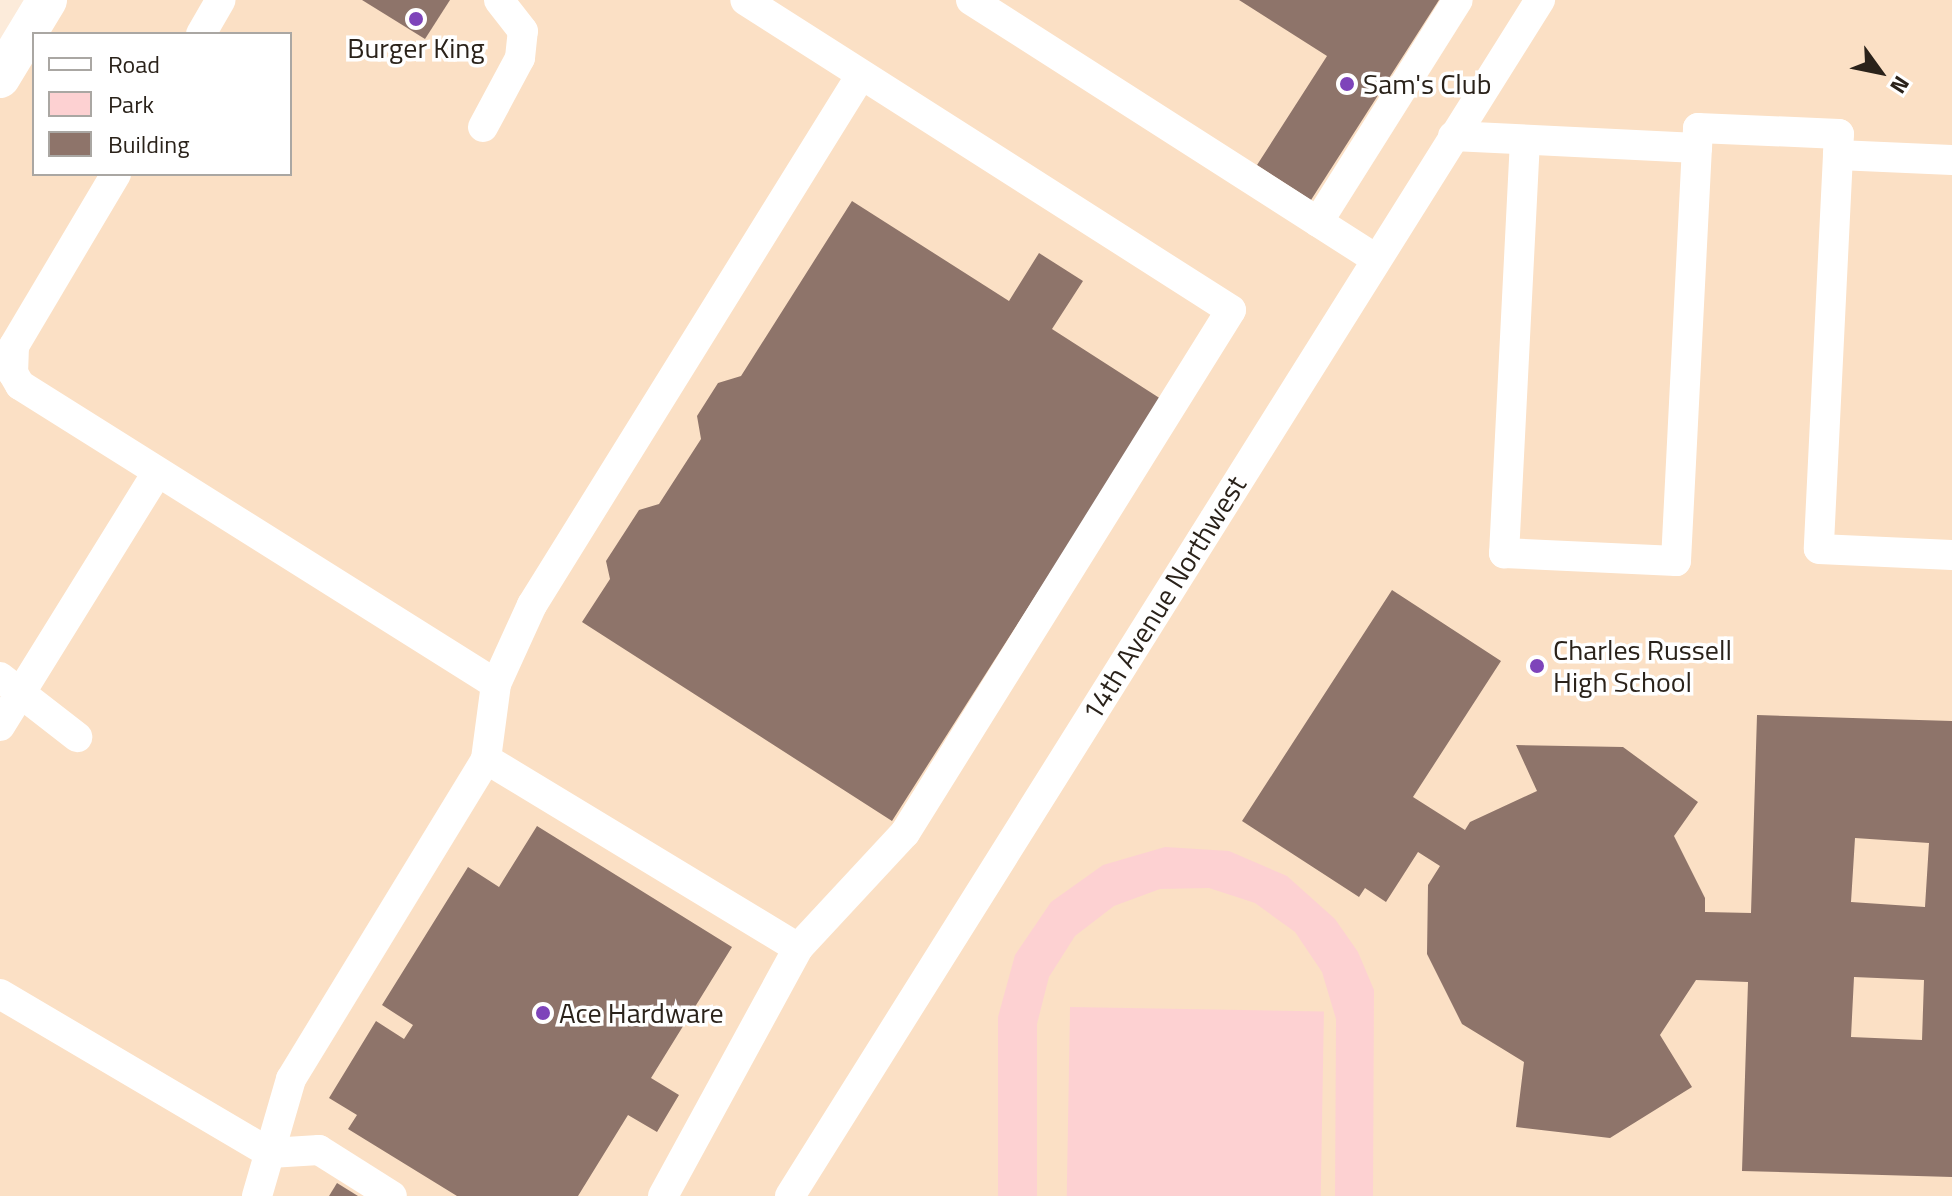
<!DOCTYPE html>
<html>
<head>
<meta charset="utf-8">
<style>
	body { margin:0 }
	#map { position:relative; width:1952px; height:1196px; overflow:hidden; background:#fcebda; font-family:"Titillium Web",sans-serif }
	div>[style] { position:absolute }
	.built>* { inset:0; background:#fbe0c5 }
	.green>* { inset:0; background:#fdd1d2; transform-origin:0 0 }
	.building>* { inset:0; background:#8e746a }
	.minor>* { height:30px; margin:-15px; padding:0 15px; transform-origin:15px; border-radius:15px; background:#fff }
	.major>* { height:40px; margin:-20px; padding:0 20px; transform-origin:20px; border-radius:20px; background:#fff }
	.dots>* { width:22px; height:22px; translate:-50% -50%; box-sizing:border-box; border:4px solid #fff; border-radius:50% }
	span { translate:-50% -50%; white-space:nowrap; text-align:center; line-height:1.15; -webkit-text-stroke:7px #fff; paint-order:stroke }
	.poi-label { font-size:28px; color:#2a221a }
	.left { translate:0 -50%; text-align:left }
	.street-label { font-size:28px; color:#2a221a }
	.legend { position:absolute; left:32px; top:32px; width:260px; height:144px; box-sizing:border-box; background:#fff; border:2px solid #aaa7a3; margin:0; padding:10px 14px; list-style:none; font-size:24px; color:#2a221a }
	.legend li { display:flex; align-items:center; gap:16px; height:40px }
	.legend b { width:40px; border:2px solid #aaa7a3 }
	.north { position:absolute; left:1840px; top:32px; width:80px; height:80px; -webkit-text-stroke:6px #fff; paint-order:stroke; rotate:123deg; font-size:22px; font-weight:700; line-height:32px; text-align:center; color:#2a221a }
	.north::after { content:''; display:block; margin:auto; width:28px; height:36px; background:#2a221a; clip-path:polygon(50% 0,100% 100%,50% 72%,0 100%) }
</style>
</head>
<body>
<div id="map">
	<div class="built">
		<i style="clip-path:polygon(evenodd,47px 0,1952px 0,1952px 1196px,0 1196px,0 78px,47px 0,34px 34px,290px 34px,290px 174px,34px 174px,34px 34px)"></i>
	</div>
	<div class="green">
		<i style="clip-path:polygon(1165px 847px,1229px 851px,1287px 876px,1335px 919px,1358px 952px,1374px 990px,1373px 1196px,1335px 1196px,1336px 1019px,1322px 972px,1295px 932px,1255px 903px,1209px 888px,1160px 889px,1114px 906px,1075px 936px,1049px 977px,1037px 1024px,1037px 1196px,998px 1196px,998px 1017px,1015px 955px,1051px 902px,1103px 865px)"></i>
		<i style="left:1070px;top:1007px;width:254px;height:189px;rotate:1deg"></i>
	</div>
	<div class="building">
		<i style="clip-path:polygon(362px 0,450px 0,425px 39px)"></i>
		<i style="clip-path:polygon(1239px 0,1439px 0,1311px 200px,1257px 165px,1327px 56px)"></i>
		<i style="clip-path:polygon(852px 201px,1009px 301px,1039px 253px,1083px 281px,1052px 329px,1161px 399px,892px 821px,582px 622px,610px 579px,606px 561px,639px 510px,659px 504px,701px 439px,697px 416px,718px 383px,741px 376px)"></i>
		<i style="clip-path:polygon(evenodd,1392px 590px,1501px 661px,1413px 797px,1465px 830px,1470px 822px,1537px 791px,1516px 745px,1623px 747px,1698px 802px,1674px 836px,1705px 898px,1705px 912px,1751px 913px,1757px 715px,1952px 721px,1952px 1177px,1742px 1171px,1748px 982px,1696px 980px,1660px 1035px,1692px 1087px,1610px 1138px,1516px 1127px,1524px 1062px,1462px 1024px,1427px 954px,1428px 885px,1440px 866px,1418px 852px,1386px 902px,1365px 888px,1359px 897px,1242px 821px,1392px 590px,1855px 838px,1929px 843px,1925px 907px,1851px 902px,1855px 838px,1392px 590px,1854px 977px,1924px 980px,1922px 1040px,1851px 1037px,1854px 977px)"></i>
		<i style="clip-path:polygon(537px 826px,732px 947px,651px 1078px,679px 1095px,657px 1132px,628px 1115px,578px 1196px,457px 1196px,348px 1129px,357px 1115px,329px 1098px,376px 1021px,404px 1039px,413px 1025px,382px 1005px,468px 867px,499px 887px)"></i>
		<i style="clip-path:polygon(337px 1183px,358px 1196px,329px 1196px)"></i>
	</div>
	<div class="minor">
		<i style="left:971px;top:0;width:481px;rotate:32.6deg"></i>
		<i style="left:201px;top:34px;width:39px;rotate:-60deg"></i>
		<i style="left:483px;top:127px;width:78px;rotate:-61.8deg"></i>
		<i style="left:520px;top:58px;width:27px;rotate:-84deg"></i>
		<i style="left:523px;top:31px;width:39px;rotate:-128deg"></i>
		<i style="left:1453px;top:136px;width:244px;rotate:2.8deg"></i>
		<i style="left:1697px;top:148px;width:20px;rotate:-87deg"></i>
		<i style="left:1698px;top:128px;width:141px;rotate:2.4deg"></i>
		<i style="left:1839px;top:134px;width:21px;rotate:93deg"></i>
		<i style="left:1838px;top:155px;width:114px;rotate:2.5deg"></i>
		<i style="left:1525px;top:140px;width:414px;rotate:92.9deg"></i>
		<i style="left:1504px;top:553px;width:172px;rotate:2.7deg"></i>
		<i style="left:1676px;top:561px;width:414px;rotate:-87.1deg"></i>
		<i style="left:1838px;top:155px;width:394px;rotate:92.8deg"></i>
		<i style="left:1819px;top:549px;width:133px;rotate:2.6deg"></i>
		<i style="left:116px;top:174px;width:200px;rotate:120.7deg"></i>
		<i style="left:14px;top:346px;width:27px;rotate:92deg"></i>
		<i style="left:13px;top:373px;width:14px;rotate:60deg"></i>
		<i style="left:20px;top:385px;width:562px;rotate:32.14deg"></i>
		<i style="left:1318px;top:222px;width:262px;rotate:-57.8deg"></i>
		<i style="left:0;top:677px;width:98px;rotate:37.9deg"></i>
		<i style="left:0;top:726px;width:298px;rotate:-58.2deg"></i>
		<i style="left:486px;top:759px;width:365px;rotate:31.2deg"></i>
		<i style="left:798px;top:948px;width:157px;rotate:-47.1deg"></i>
		<i style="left:905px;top:833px;width:616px;rotate:-58.06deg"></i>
		<i style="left:1231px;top:310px;width:576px;rotate:-147.47deg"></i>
		<i style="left:0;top:994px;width:313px;rotate:30.5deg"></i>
		<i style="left:270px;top:1153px;width:49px;rotate:-3.5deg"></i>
		<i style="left:319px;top:1150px;width:86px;rotate:32.2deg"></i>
		<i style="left:257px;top:1196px;width:122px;rotate:-73.8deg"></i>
		<i style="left:291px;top:1079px;width:375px;rotate:-58.6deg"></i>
		<i style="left:486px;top:759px;width:76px;rotate:-82.4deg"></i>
		<i style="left:496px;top:684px;width:87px;rotate:-65.5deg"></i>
		<i style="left:532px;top:605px;width:624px;rotate:-58.17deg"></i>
		<i style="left:663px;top:1196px;width:282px;rotate:-61.4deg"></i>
		<i style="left:790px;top:1196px;width:1412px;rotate:-57.91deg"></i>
	</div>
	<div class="major">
		<i style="left:0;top:78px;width:91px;rotate:-58.9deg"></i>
	</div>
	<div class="dots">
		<i style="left:416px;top:19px;background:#7e44ba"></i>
		<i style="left:1347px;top:84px;background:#7e44ba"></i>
		<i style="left:1537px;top:666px;background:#7e44ba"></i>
		<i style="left:543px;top:1013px;background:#7e44ba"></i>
	</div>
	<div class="poi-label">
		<span style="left:416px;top:48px">Burger King</span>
		<span class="left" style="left:1363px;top:84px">Sam's Club</span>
		<span class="left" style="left:1553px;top:666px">Charles Russell<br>High School</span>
		<span class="left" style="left:559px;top:1013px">Ace Hardware</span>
	</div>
	<div class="street-label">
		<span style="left:1164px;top:598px;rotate:-58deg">14th Avenue Northwest</span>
	</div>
	<ul class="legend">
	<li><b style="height:10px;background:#fff"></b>Road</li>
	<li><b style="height:22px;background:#fdd1d2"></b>Park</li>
	<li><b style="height:22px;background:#8e746a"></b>Building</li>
	</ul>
	<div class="north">N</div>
</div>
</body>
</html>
